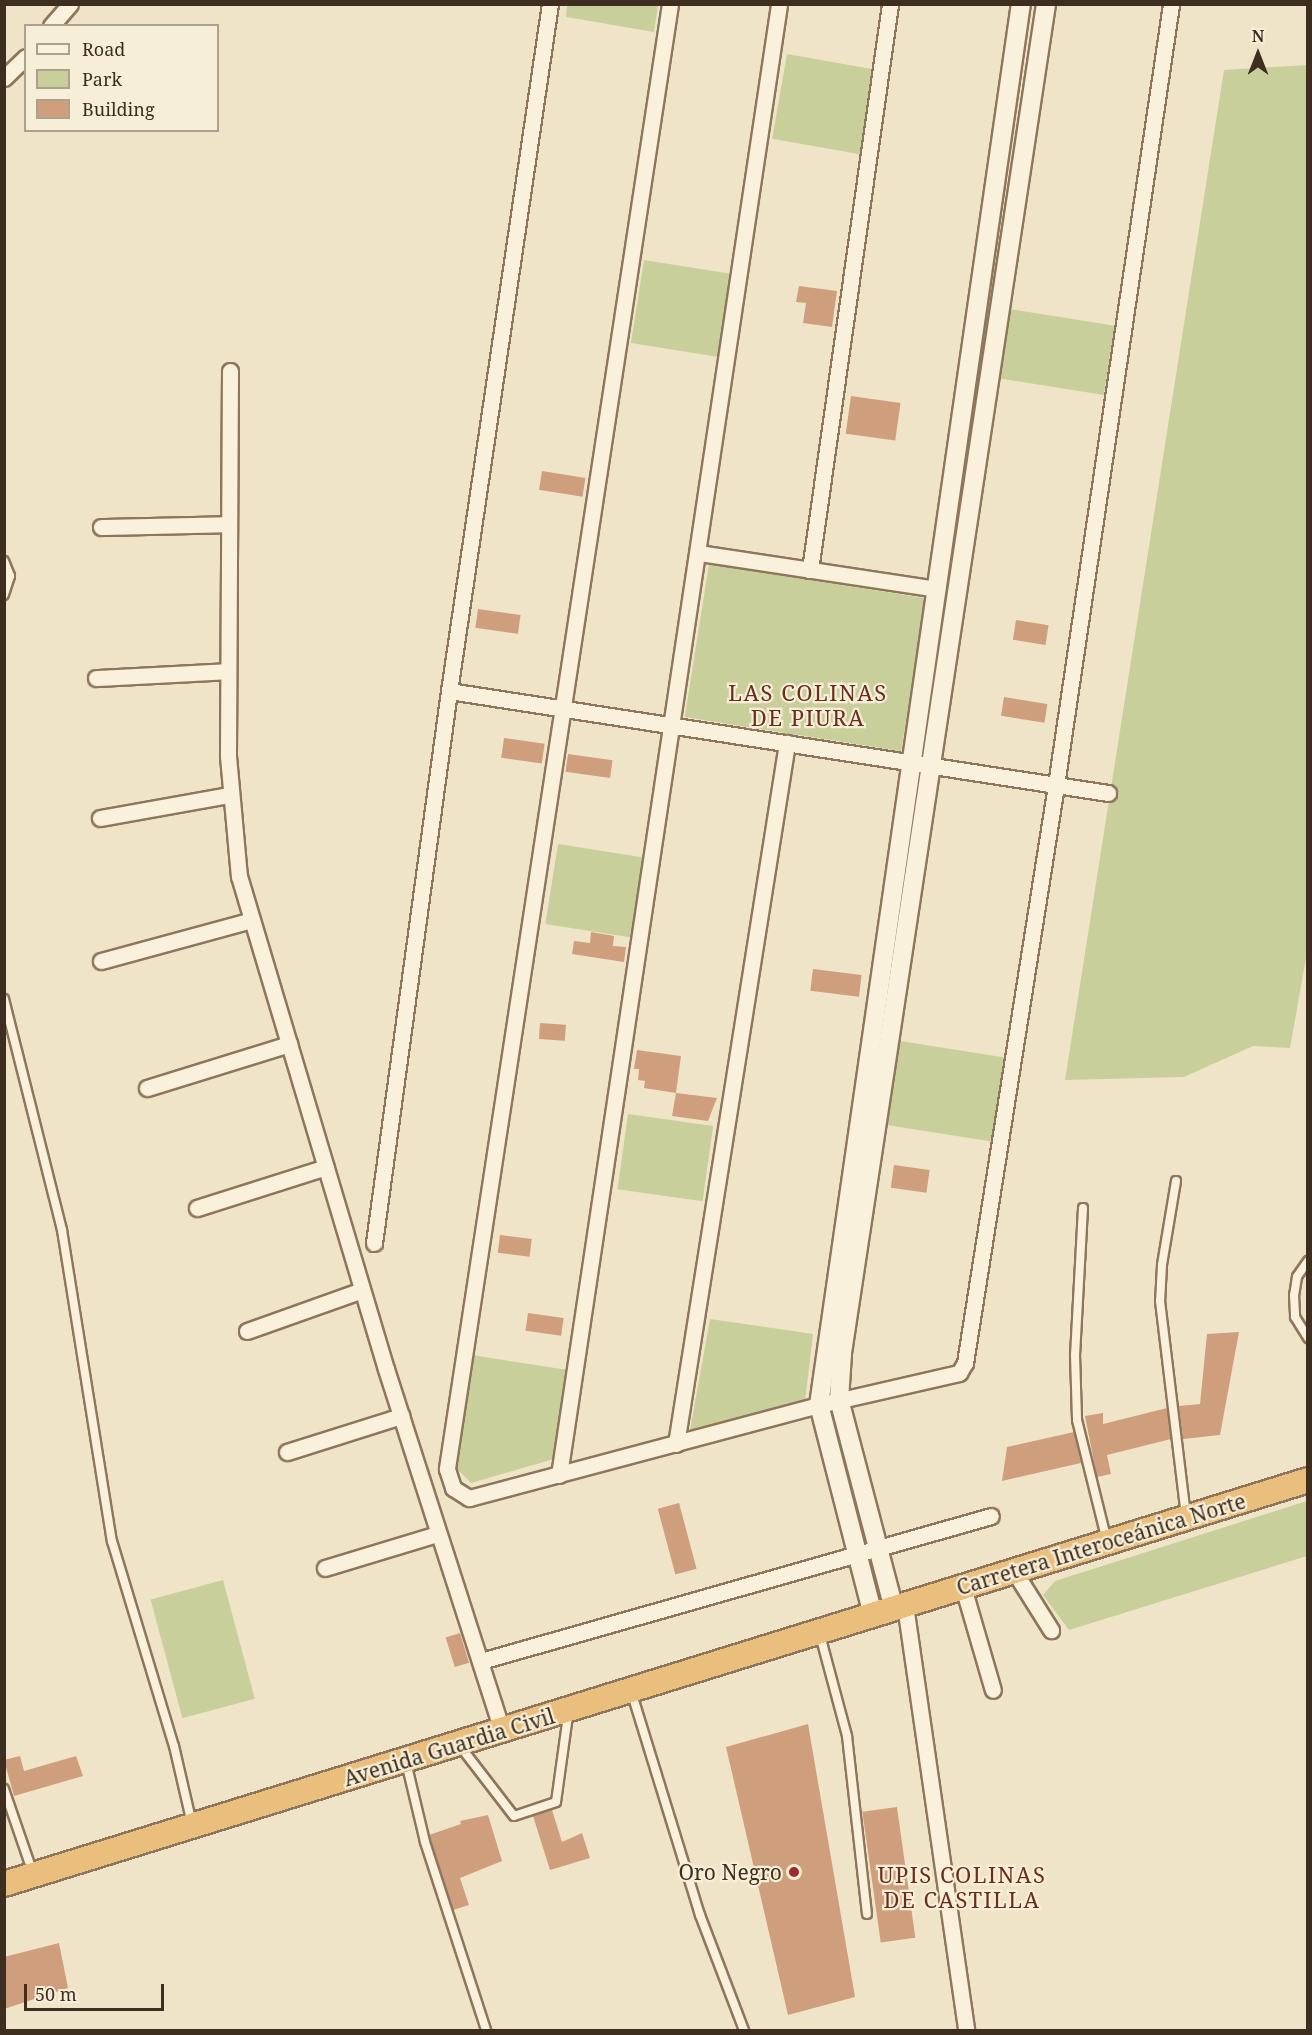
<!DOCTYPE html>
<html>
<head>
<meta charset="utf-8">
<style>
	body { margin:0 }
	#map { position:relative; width:1312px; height:2035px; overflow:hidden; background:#f0e4c8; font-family:"Noto Serif",serif }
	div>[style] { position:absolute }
	.green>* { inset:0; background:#c9cf9b; transform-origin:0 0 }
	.building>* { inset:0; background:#cf9f7d; transform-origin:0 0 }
	.roads { filter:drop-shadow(2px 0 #8d765c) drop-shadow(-2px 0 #8d765c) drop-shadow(0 2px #8d765c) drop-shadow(0 -2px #8d765c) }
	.service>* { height:8px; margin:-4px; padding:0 4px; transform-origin:4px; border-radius:4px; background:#faf1dc }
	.minor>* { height:15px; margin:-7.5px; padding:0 7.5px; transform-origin:7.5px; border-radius:7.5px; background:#faf1dc }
	.tertiary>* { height:18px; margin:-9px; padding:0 9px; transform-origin:9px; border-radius:9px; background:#faf1dc }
	.trunk>* { height:24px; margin:-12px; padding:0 12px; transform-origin:12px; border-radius:12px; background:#eabe7c }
	.dots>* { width:16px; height:16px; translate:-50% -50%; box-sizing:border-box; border:3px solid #f7eed8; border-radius:50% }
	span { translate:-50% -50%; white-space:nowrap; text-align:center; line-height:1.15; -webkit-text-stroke:4.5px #f7eed8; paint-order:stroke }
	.street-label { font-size:21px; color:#3d2e20 }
	.poi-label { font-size:21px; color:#3d2e20 }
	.right { translate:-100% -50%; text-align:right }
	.neighbourhood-label { font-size:22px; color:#6b2e1e; letter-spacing:1.5px }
	.frame { position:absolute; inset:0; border:6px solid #3d2e20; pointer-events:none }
	.legend { position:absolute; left:24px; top:24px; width:195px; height:108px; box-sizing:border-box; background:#f7eed8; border:2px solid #ada18e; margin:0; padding:8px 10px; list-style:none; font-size:18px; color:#3d2e20 }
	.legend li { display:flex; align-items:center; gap:12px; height:30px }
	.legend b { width:30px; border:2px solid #ada18e }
	.north { position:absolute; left:1228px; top:24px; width:60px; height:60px; -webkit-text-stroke:4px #f7eed8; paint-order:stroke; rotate:0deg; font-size:16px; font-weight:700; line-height:24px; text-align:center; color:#3d2e20 }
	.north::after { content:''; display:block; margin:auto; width:21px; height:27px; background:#3d2e20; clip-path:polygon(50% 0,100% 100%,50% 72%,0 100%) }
	.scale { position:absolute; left:24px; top:1984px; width:140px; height:27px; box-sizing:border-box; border:3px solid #3d2e20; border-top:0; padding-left:8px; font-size:18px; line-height:21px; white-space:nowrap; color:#3d2e20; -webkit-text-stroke:4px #f7eed8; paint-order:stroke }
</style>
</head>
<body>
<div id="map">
	<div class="green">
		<i style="clip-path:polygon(567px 5px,567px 4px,658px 5px,654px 32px,566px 17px)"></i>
		<i style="left:787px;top:54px;width:89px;height:86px;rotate:10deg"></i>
		<i style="clip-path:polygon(1307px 65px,1308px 947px,1290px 1048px,1253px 1046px,1184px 1077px,1065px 1080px,1224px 70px)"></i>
		<i style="left:644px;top:260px;width:89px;height:84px;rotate:9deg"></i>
		<i style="left:1009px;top:309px;width:107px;height:70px;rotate:9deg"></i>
		<i style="left:709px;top:564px;width:219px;height:155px;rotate:9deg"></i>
		<i style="left:558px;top:844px;width:87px;height:81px;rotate:9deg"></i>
		<i style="left:900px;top:1041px;width:106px;height:85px;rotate:9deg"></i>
		<i style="left:628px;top:1114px;width:86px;height:76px;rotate:8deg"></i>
		<i style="clip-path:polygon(710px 1319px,813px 1334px,805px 1402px,690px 1430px)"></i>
		<i style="clip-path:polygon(472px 1355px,568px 1370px,554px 1459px,471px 1483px,456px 1468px)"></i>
		<i style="clip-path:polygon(1307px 1501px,1307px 1556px,1069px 1630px,1043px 1595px,1055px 1581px)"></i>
		<i style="left:223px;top:1580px;width:123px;height:75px;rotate:75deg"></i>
	</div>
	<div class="building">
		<i style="clip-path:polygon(799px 286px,837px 291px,832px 327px,803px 323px,806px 303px,796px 302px)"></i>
		<i style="left:851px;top:396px;width:50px;height:38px;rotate:8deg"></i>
		<i style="left:542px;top:471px;width:44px;height:19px;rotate:9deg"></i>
		<i style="left:478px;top:609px;width:43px;height:19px;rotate:8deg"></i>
		<i style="left:1016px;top:620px;width:33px;height:20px;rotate:9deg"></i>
		<i style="left:1004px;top:697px;width:44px;height:19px;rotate:9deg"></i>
		<i style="left:504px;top:738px;width:41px;height:20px;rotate:8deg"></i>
		<i style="left:568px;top:754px;width:45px;height:18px;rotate:8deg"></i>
		<i style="clip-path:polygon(591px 932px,614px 936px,613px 946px,626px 947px,624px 962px,572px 954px,574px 941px,590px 943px)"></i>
		<i style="left:813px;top:969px;width:49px;height:22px;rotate:7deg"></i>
		<i style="left:540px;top:1023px;width:26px;height:16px;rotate:4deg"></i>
		<i style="clip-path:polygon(637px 1050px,681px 1056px,676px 1093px,717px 1098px,708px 1121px,672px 1116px,676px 1093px,644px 1088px,645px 1081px,638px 1080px,639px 1069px,634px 1069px)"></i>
		<i style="left:894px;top:1165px;width:36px;height:23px;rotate:8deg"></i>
		<i style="left:500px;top:1235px;width:32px;height:18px;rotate:7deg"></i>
		<i style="left:528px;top:1313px;width:36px;height:18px;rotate:8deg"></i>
		<i style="clip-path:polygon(1239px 1332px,1220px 1435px,1183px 1439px,1179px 1406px,1200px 1404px,1207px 1334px)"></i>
		<i style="clip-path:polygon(1167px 1408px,1171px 1439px,1107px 1455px,1111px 1474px,1097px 1477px,1085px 1416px,1103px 1413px,1103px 1424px)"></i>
		<i style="clip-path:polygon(1074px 1432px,1081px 1463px,1002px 1481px,1007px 1447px)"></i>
		<i style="left:679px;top:1503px;width:68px;height:22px;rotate:75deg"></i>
		<i style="left:460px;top:1633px;width:31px;height:15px;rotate:73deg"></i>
		<i style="clip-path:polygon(808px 1724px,855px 1997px,788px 2015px,726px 1747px)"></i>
		<i style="clip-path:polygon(20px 1756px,24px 1771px,76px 1756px,83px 1776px,14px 1796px,4px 1760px)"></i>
		<i style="left:897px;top:1807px;width:132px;height:35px;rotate:82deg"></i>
		<i style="clip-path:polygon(552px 1810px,562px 1842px,582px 1833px,590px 1858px,550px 1870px,533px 1816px)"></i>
		<i style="clip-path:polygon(488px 1815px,502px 1861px,460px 1878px,469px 1905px,453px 1910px,429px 1835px,461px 1824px,460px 1821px)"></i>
		<i style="clip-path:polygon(59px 1943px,68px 1988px,4px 2009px,4px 1957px)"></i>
	</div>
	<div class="roads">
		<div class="service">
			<i style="left:4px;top:561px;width:16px;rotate:68deg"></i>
			<i style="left:10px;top:576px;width:20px;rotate:108deg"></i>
			<i style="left:4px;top:999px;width:238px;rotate:75.9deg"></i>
			<i style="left:62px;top:1230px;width:315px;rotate:80.9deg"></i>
			<i style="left:112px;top:1541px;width:214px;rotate:73.2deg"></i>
			<i style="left:174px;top:1746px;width:80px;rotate:77deg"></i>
			<i style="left:1176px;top:1181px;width:85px;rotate:99.5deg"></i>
			<i style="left:1162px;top:1265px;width:36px;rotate:93deg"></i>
			<i style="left:1160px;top:1301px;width:217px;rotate:83.1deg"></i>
			<i style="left:1083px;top:1208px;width:147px;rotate:93.1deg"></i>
			<i style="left:1075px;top:1355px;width:65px;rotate:88.2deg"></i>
			<i style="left:1077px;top:1420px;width:125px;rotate:76.1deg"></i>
			<i style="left:1308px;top:1261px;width:19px;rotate:125deg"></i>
			<i style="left:1297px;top:1277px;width:18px;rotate:99deg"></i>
			<i style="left:1294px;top:1295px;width:22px;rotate:87deg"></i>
			<i style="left:1295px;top:1317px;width:25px;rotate:58deg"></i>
			<i style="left:820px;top:1635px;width:105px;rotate:75deg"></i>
			<i style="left:847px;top:1736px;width:179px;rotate:83.6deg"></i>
			<i style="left:632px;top:1694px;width:231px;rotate:72.9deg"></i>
			<i style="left:700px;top:1915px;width:123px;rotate:69.1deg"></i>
			<i style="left:460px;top:1746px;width:88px;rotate:52.4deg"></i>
			<i style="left:514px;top:1816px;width:44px;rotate:-18.4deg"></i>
			<i style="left:556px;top:1802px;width:88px;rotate:-82.1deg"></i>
			<i style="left:406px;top:1762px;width:82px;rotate:76.6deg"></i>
			<i style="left:425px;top:1842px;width:198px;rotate:72deg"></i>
			<i style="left:4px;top:1789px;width:89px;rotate:71deg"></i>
		</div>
		<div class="minor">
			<i style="left:670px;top:4px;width:1482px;rotate:98.66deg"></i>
			<i style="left:447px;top:1469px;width:20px;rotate:72deg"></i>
			<i style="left:453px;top:1488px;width:19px;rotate:32deg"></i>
			<i style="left:469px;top:1498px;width:362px;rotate:-14.9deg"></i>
			<i style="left:819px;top:1405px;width:144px;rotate:-12.9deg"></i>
			<i style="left:959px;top:1373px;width:12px;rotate:-59deg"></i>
			<i style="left:965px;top:1363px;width:585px;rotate:-81.05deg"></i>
			<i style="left:1056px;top:785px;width:789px;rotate:-81.62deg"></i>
			<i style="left:51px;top:26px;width:29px;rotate:-49deg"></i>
			<i style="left:4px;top:78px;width:30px;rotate:-44deg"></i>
			<i style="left:230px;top:371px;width:385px;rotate:90.3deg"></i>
			<i style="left:228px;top:756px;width:121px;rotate:84.8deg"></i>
			<i style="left:239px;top:876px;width:514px;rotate:73.4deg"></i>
			<i style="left:386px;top:1369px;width:380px;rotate:72.2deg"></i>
			<i style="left:101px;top:527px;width:128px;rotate:-1.3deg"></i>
			<i style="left:699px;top:553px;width:241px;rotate:8.6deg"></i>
			<i style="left:810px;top:570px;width:572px;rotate:-81.95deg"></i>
			<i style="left:96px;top:678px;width:132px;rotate:-3deg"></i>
			<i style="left:449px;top:691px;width:667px;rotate:8.8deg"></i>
			<i style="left:100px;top:818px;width:131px;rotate:-10.1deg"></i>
			<i style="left:101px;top:961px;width:156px;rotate:-15.2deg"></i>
			<i style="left:147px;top:1088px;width:149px;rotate:-17.2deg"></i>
			<i style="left:197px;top:1208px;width:135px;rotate:-17.6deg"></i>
			<i style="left:374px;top:1243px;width:557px;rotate:-82.26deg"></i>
			<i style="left:449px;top:691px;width:694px;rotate:-81.64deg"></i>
			<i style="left:247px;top:1331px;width:122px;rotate:-19.6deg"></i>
			<i style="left:676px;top:1444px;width:710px;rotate:-81deg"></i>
			<i style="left:287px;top:1452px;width:120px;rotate:-17.5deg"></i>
			<i style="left:559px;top:1475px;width:1487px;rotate:-81.49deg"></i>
			<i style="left:325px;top:1568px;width:117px;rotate:-16.9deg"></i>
			<i style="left:1014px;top:1571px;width:70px;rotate:57.9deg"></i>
			<i style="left:963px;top:1587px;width:107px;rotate:73.8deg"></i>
			<i style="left:905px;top:1605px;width:429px;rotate:81.8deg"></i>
			<i style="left:481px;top:1661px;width:530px;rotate:-15.87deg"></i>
		</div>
		<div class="tertiary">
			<i style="left:894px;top:1609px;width:216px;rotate:-104.7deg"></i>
			<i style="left:839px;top:1400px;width:47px;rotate:-86.3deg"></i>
			<i style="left:842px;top:1353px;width:1364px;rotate:-81.4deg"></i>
			<i style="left:873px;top:1615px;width:217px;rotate:-104.4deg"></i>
			<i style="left:819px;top:1405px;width:1415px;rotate:-81.8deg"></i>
		</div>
		<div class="trunk">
			<i style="left:4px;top:1884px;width:1365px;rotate:-17.21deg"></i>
		</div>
	</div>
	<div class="dots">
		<i style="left:794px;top:1872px;background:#9e2a2b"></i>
	</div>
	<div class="street-label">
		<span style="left:1101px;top:1544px;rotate:-17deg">Carretera Interoceánica Norte</span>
		<span style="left:449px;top:1747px;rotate:-17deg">Avenida Guardia Civil</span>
	</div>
	<div class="poi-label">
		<span class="right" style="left:782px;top:1872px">Oro Negro</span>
	</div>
	<div class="neighbourhood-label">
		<span style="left:808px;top:705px">LAS COLINAS<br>DE PIURA</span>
		<span style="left:962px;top:1887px">UPIS COLINAS<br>DE CASTILLA</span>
	</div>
	<div class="frame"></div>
	<ul class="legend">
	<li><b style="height:8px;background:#faf1dc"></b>Road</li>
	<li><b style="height:16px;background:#c9cf9b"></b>Park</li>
	<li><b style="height:16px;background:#cf9f7d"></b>Building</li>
	</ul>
	<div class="north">N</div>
	<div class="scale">50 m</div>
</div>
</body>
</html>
